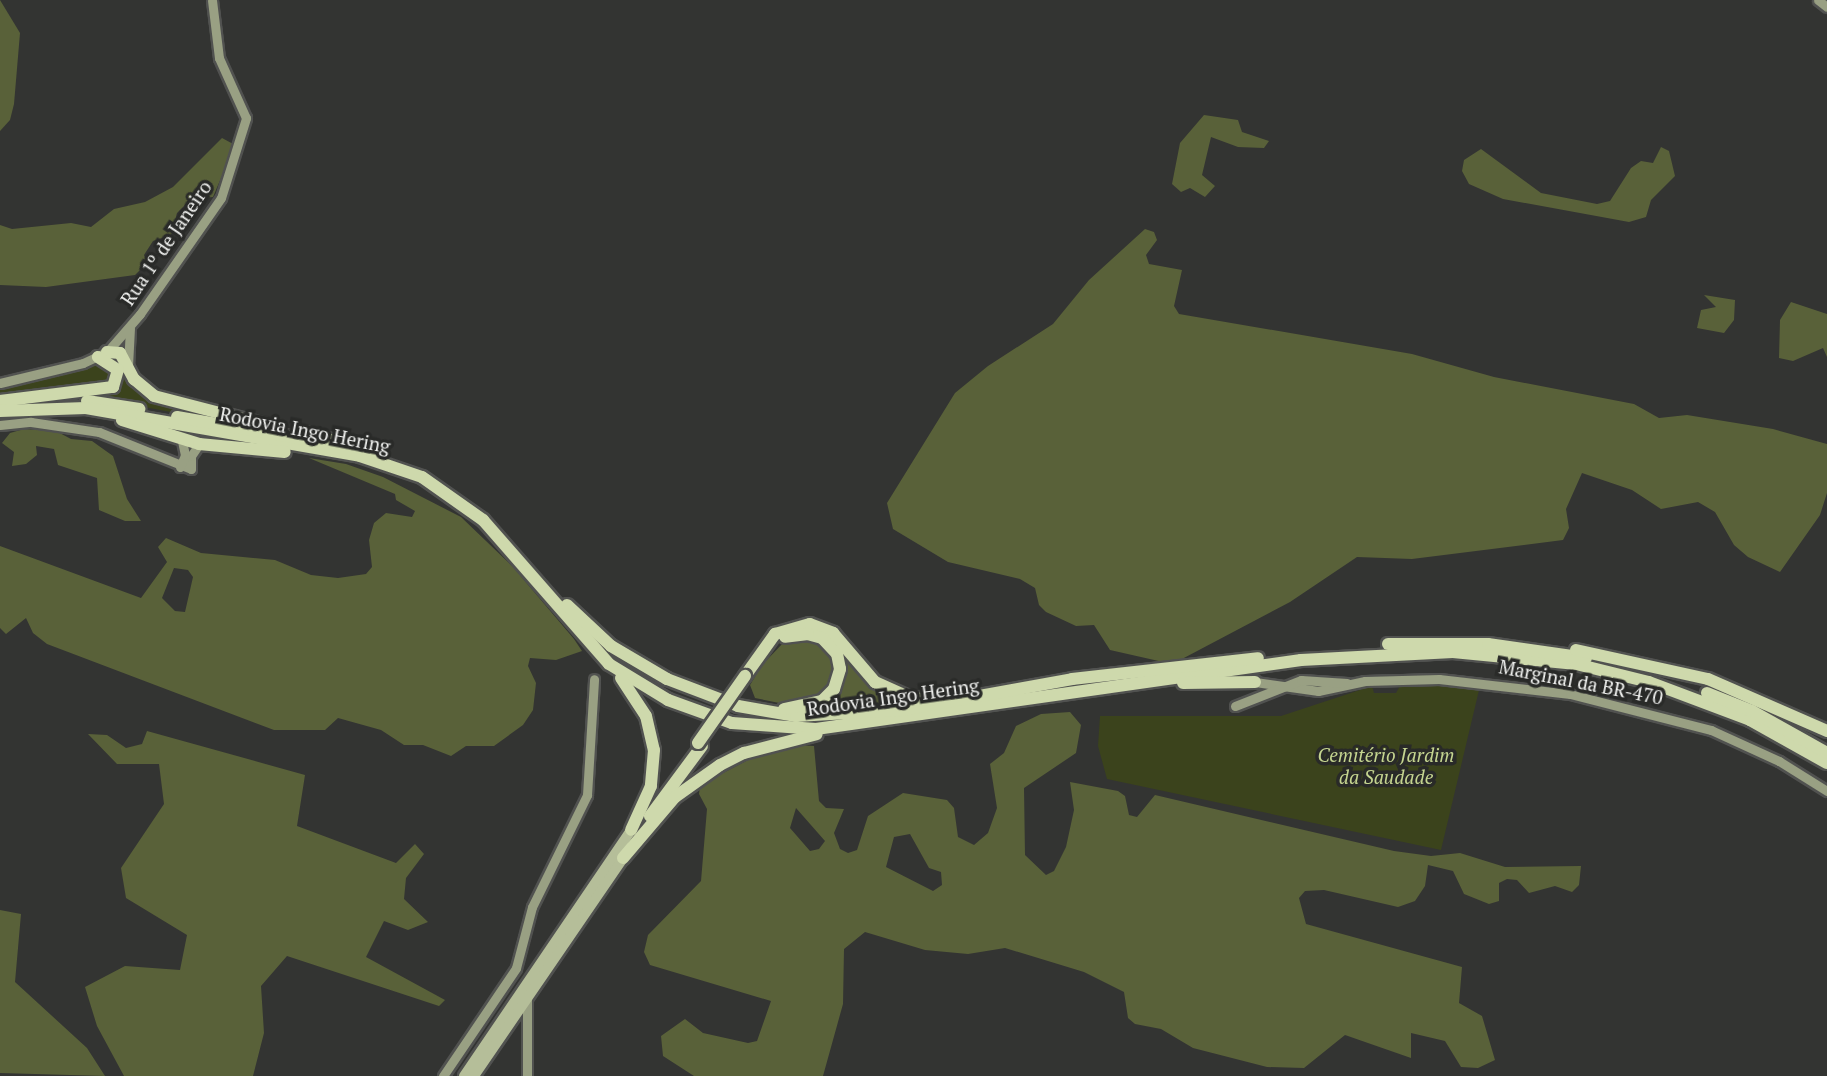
<!DOCTYPE html>
<html>
<head>
<meta charset="utf-8">
<style>
	body { margin:0 }
	#map { position:relative; width:1827px; height:1076px; overflow:hidden; background:#333432; font-family:"PT Serif",serif }
	div>[style] { position:absolute }
	.green>* { inset:0; background:#3b431c }
	.forest>* { inset:0; background:#596139 }
	.roads { filter:drop-shadow(2px 0 #515250) drop-shadow(-2px 0 #515250) drop-shadow(0 2px #515250) drop-shadow(0 -2px #515250) }
	.secondary>* { height:9px; margin:-4.5px; padding:0 4.5px; transform-origin:4.5px; border-radius:4.5px; background:#99a083 }
	.primary>* { height:10px; margin:-5px; padding:0 5px; transform-origin:5px; border-radius:5px; background:#b5be99 }
	.highway>* { height:12px; margin:-6px; padding:0 6px; transform-origin:6px; border-radius:6px; background:#ced9ac }
	.bridges { filter:drop-shadow(2px 0 #515250) drop-shadow(-2px 0 #515250) drop-shadow(0 2px #515250) drop-shadow(0 -2px #515250) }
	.highway-bridge>* { height:12px; margin:-6px; padding:0 6px; transform-origin:6px; border-radius:6px; background:#ced9ac }
	span { translate:-50% -50%; white-space:nowrap; text-align:center; line-height:1.15; -webkit-text-stroke:7px #292a28; paint-order:stroke }
	.street-label { font-size:19px; color:#f1f2f0 }
	.park-label { font-size:19px; color:#c5d590; font-style:italic }
</style>
</head>
<body>
<div id="map">
	<div class="green">
		<i style="clip-path:polygon(112px 352px,122px 365px,130px 386px,149px 402px,224px 422px,75px 394px,119px 387px,123px 373px)"></i>
		<i style="clip-path:polygon(96px 364px,114px 372px,106px 386px,0 395px,0 386px)"></i>
		<i style="clip-path:polygon(1401px 684px,1480px 686px,1441px 850px,1107px 779px,1098px 746px,1100px 716px,1281px 716px,1372px 686px,1374px 693px,1396px 693px)"></i>
	</div>
	<div class="forest">
		<i style="clip-path:polygon(0 0,20px 33px,14px 104px,10px 120px,0 131px)"></i>
		<i style="clip-path:polygon(1204px 115px,1238px 120px,1242px 132px,1269px 141px,1264px 148px,1238px 147px,1211px 137px,1202px 175px,1215px 186px,1205px 197px,1190px 188px,1181px 192px,1172px 184px,1180px 143px)"></i>
		<i style="clip-path:polygon(222px 138px,235px 145px,213px 197px,191px 199px,177px 213px,171px 235px,153px 241px,144px 255px,147px 263px,135px 275px,46px 287px,0 285px,0 225px,12px 229px,71px 223px,91px 227px,114px 209px,145px 202px,173px 187px)"></i>
		<i style="clip-path:polygon(1661px 147px,1669px 151px,1675px 176px,1651px 200px,1646px 217px,1629px 222px,1503px 199px,1469px 184px,1462px 171px,1464px 160px,1481px 149px,1541px 193px,1597px 204px,1610px 201px,1631px 168px,1641px 161px,1653px 163px)"></i>
		<i style="clip-path:polygon(1145px 229px,1154px 232px,1157px 240px,1146px 255px,1149px 264px,1182px 270px,1174px 306px,1179px 314px,1412px 354px,1494px 377px,1634px 404px,1659px 418px,1687px 415px,1773px 429px,1827px 444px,1827px 493px,1820px 515px,1780px 572px,1748px 557px,1734px 545px,1715px 512px,1698px 502px,1661px 509px,1632px 490px,1582px 473px,1566px 509px,1569px 528px,1563px 540px,1412px 559px,1357px 557px,1290px 602px,1182px 659px,1163px 662px,1110px 650px,1094px 625px,1076px 626px,1046px 612px,1039px 605px,1035px 588px,1020px 579px,948px 562px,893px 529px,887px 503px,955px 393px,988px 366px,1053px 324px,1089px 280px)"></i>
		<i style="clip-path:polygon(1704px 295px,1735px 300px,1734px 320px,1724px 333px,1697px 328px,1701px 310px,1716px 307px)"></i>
		<i style="clip-path:polygon(1791px 302px,1827px 314px,1827px 357px,1823px 348px,1793px 361px,1779px 358px,1780px 320px)"></i>
		<i style="clip-path:polygon(24px 429px,56px 431px,71px 439px,92px 441px,113px 456px,127px 499px,141px 521px,125px 521px,99px 510px,97px 478px,58px 465px,54px 449px,36px 446px,37px 455px,26px 464px,12px 466px,14px 452px,2px 443px,10px 433px)"></i>
		<i style="clip-path:polygon(evenodd,309px 458px,346px 464px,383px 477px,461px 517px,513px 567px,574px 639px,582px 651px,556px 660px,530px 658px,528px 666px,536px 683px,533px 710px,523px 725px,494px 746px,466px 746px,451px 756px,423px 745px,404px 745px,381px 730px,338px 718px,325px 730px,274px 730px,47px 644px,33px 633px,26px 618px,6px 634px,0 628px,0 546px,141px 598px,167px 562px,158px 547px,166px 538px,201px 553px,275px 560px,311px 575px,338px 578px,366px 574px,372px 567px,369px 540px,374px 523px,386px 513px,412px 517px,415px 511px,396px 500px,395px 494px,309px 458px,174px 568px,188px 570px,193px 577px,185px 612px,175px 611px,162px 598px,174px 568px)"></i>
		<i style="clip-path:polygon(830px 634px,865px 679px,904px 703px,815px 712px,834px 696px,838px 650px)"></i>
		<i style="clip-path:polygon(796px 637px,827px 648px,836px 664px,825px 693px,814px 701px,789px 705px,755px 698px,750px 685px,762px 665px,784px 642px)"></i>
		<i style="clip-path:polygon(evenodd,1070px 712px,1081px 725px,1076px 753px,1024px 788px,1025px 855px,1046px 875px,1054px 871px,1066px 847px,1074px 810px,1070px 782px,1118px 791px,1125px 796px,1129px 815px,1137px 817px,1155px 795px,1394px 851px,1431px 856px,1460px 853px,1505px 867px,1581px 866px,1579px 885px,1572px 892px,1555px 886px,1529px 893px,1517px 880px,1507px 879px,1499px 883px,1499px 901px,1489px 904px,1464px 894px,1453px 871px,1428px 865px,1425px 886px,1415px 901px,1398px 907px,1324px 890px,1305px 891px,1299px 898px,1306px 924px,1462px 967px,1459px 1003px,1482px 1016px,1495px 1060px,1478px 1068px,1461px 1067px,1445px 1041px,1411px 1033px,1411px 1058px,1345px 1035px,1304px 1068px,1267px 1067px,1193px 1048px,1161px 1029px,1135px 1024px,1128px 1018px,1124px 992px,1084px 972px,1005px 948px,968px 954px,925px 950px,865px 932px,844px 949px,843px 1004px,823px 1076px,694px 1076px,663px 1056px,661px 1036px,685px 1019px,703px 1033px,748px 1043px,757px 1041px,771px 1001px,650px 965px,644px 952px,648px 935px,701px 881px,707px 809px,699px 794px,700px 785px,750px 759px,795px 745px,814px 746px,819px 801px,826px 808px,844px 809px,834px 833px,840px 849px,848px 853px,857px 850px,868px 816px,903px 793px,947px 800px,954px 808px,958px 837px,974px 845px,988px 833px,997px 808px,990px 764px,1004px 753px,1016px 726px,1041px 714px,1070px 712px,796px 808px,825px 841px,819px 849px,810px 851px,790px 828px,796px 808px,1070px 712px,910px 834px,929px 868px,941px 872px,942px 885px,933px 891px,886px 867px,894px 837px,910px 834px)"></i>
		<i style="clip-path:polygon(147px 731px,305px 775px,297px 826px,396px 863px,415px 844px,424px 854px,406px 878px,404px 899px,428px 922px,408px 930px,384px 921px,366px 957px,445px 1000px,439px 1006px,287px 956px,261px 986px,264px 1033px,253px 1076px,124px 1076px,97px 1026px,85px 987px,125px 966px,180px 970px,187px 935px,126px 898px,121px 868px,164px 804px,159px 764px,117px 764px,88px 734px,107px 735px,126px 748px,142px 744px)"></i>
		<i style="clip-path:polygon(0 910px,21px 914px,15px 982px,87px 1048px,105px 1076px,0 1073px)"></i>
	</div>
	<div class="roads">
		<div class="secondary">
			<i style="left:1818px;top:0;width:11px;rotate:38deg"></i>
			<i style="left:128px;top:366px;width:38px;rotate:-87deg"></i>
			<i style="left:0;top:383px;width:85px;rotate:-13.5deg"></i>
			<i style="left:83px;top:363px;width:26px;rotate:-25deg"></i>
			<i style="left:107px;top:352px;width:50px;rotate:-49deg"></i>
			<i style="left:140px;top:314px;width:141px;rotate:-55.1deg"></i>
			<i style="left:221px;top:198px;width:84px;rotate:-72.6deg"></i>
			<i style="left:246px;top:118px;width:66px;rotate:-114.2deg"></i>
			<i style="left:219px;top:58px;width:58px;rotate:-96.9deg"></i>
			<i style="left:0;top:425px;width:31px;rotate:-6deg"></i>
			<i style="left:31px;top:422px;width:69px;rotate:8.4deg"></i>
			<i style="left:99px;top:432px;width:99px;rotate:21.9deg"></i>
			<i style="left:191px;top:469px;width:13px;rotate:-90deg"></i>
			<i style="left:191px;top:456px;width:14px;rotate:-56deg"></i>
			<i style="left:180px;top:467px;width:13px;rotate:-67deg"></i>
			<i style="left:185px;top:455px;width:14px;rotate:-102deg"></i>
			<i style="left:1255px;top:682px;width:64px;rotate:8.1deg"></i>
			<i style="left:1318px;top:691px;width:48px;rotate:-12deg"></i>
			<i style="left:1365px;top:681px;width:74px;rotate:-1.5deg"></i>
			<i style="left:1439px;top:679px;width:132px;rotate:6.5deg"></i>
			<i style="left:1570px;top:694px;width:146px;rotate:14.3deg"></i>
			<i style="left:1711px;top:730px;width:75px;rotate:24.5deg"></i>
			<i style="left:1779px;top:761px;width:57px;rotate:32deg"></i>
			<i style="left:1235px;top:706px;width:71px;rotate:-21.5deg"></i>
			<i style="left:1301px;top:680px;width:46px;rotate:3.7deg"></i>
			<i style="left:527px;top:998px;width:78px;rotate:90deg"></i>
			<i style="left:443px;top:1076px;width:130px;rotate:-55.9deg"></i>
			<i style="left:516px;top:968px;width:63px;rotate:-75.3deg"></i>
			<i style="left:532px;top:907px;width:125px;rotate:-63.8deg"></i>
			<i style="left:587px;top:795px;width:116px;rotate:-86.5deg"></i>
		</div>
		<div class="primary">
			<i style="left:464px;top:1076px;width:297px;rotate:-55.8deg"></i>
			<i style="left:474px;top:1076px;width:264px;rotate:-55.6deg"></i>
		</div>
		<div class="highway">
			<i style="left:107px;top:352px;width:13px;rotate:4deg"></i>
			<i style="left:120px;top:353px;width:30px;rotate:62deg"></i>
			<i style="left:134px;top:379px;width:26px;rotate:40deg"></i>
			<i style="left:154px;top:396px;width:120px;rotate:14.5deg"></i>
			<i style="left:0;top:401px;width:114px;rotate:-7.1deg"></i>
			<i style="left:113px;top:387px;width:18px;rotate:-74deg"></i>
			<i style="left:118px;top:370px;width:24px;rotate:-147deg"></i>
			<i style="left:87px;top:401px;width:53px;rotate:8.7deg"></i>
			<i style="left:0;top:411px;width:86px;rotate:-2deg"></i>
			<i style="left:86px;top:408px;width:278px;rotate:9.9deg"></i>
			<i style="left:360px;top:456px;width:65px;rotate:18.7deg"></i>
			<i style="left:422px;top:477px;width:75px;rotate:35.2deg"></i>
			<i style="left:483px;top:520px;width:191px;rotate:48.8deg"></i>
			<i style="left:609px;top:664px;width:69px;rotate:31.4deg"></i>
			<i style="left:668px;top:700px;width:68px;rotate:19.8deg"></i>
			<i style="left:732px;top:723px;width:84px;rotate:4.1deg"></i>
			<i style="left:816px;top:729px;width:490px;rotate:-8.1deg"></i>
			<i style="left:1301px;top:660px;width:152px;rotate:-3deg"></i>
			<i style="left:1453px;top:652px;width:124px;rotate:5.6deg"></i>
			<i style="left:1576px;top:664px;width:75px;rotate:13.9deg"></i>
			<i style="left:1649px;top:682px;width:108px;rotate:20.6deg"></i>
			<i style="left:1750px;top:720px;width:88px;rotate:29.2deg"></i>
			<i style="left:177px;top:417px;width:139px;rotate:9.9deg"></i>
			<i style="left:122px;top:420px;width:81px;rotate:17.3deg"></i>
			<i style="left:199px;top:444px;width:86px;rotate:5.3deg"></i>
			<i style="left:305px;top:433px;width:73px;rotate:15deg"></i>
			<i style="left:567px;top:605px;width:60px;rotate:43deg"></i>
			<i style="left:611px;top:646px;width:65px;rotate:30.5deg"></i>
			<i style="left:667px;top:679px;width:76px;rotate:20.8deg"></i>
			<i style="left:738px;top:706px;width:59px;rotate:9.8deg"></i>
			<i style="left:796px;top:716px;width:106px;rotate:-3.2deg"></i>
			<i style="left:902px;top:710px;width:173px;rotate:-10.3deg"></i>
			<i style="left:1072px;top:679px;width:187px;rotate:-6.4deg"></i>
			<i style="left:1388px;top:644px;width:100px"></i>
			<i style="left:1488px;top:644px;width:99px;rotate:8.1deg"></i>
			<i style="left:1576px;top:650px;width:135px;rotate:12.4deg"></i>
			<i style="left:1708px;top:679px;width:130px;rotate:23.6deg"></i>
			<i style="left:745px;top:676px;width:52px;rotate:-54.5deg"></i>
			<i style="left:775px;top:634px;width:36px;rotate:-16deg"></i>
			<i style="left:810px;top:624px;width:25px;rotate:21deg"></i>
			<i style="left:833px;top:633px;width:65px;rotate:49.4deg"></i>
			<i style="left:875px;top:682px;width:39px;rotate:24deg"></i>
			<i style="left:911px;top:698px;width:21px;rotate:5deg"></i>
			<i style="left:621px;top:678px;width:45px;rotate:56.7deg"></i>
			<i style="left:646px;top:716px;width:35px;rotate:77deg"></i>
			<i style="left:654px;top:750px;width:36px;rotate:95deg"></i>
			<i style="left:651px;top:786px;width:48px;rotate:114.4deg"></i>
			<i style="left:1183px;top:683px;width:72px;rotate:-0.8deg"></i>
			<i style="left:1707px;top:693px;width:48px;rotate:21.8deg"></i>
			<i style="left:1752px;top:711px;width:86px;rotate:29.2deg"></i>
			<i style="left:784px;top:709px;width:39px;rotate:-12deg"></i>
			<i style="left:822px;top:701px;width:17px;rotate:-45deg"></i>
			<i style="left:834px;top:689px;width:21px;rotate:-73deg"></i>
			<i style="left:840px;top:669px;width:15px;rotate:-101deg"></i>
			<i style="left:837px;top:654px;width:22px;rotate:-133deg"></i>
			<i style="left:822px;top:638px;width:15px;rotate:-164deg"></i>
			<i style="left:808px;top:634px;width:23px;rotate:173deg"></i>
			<i style="left:650px;top:816px;width:87px;rotate:-53.4deg"></i>
			<i style="left:623px;top:858px;width:80px;rotate:-49.6deg"></i>
			<i style="left:675px;top:797px;width:55px;rotate:-35.4deg"></i>
			<i style="left:720px;top:765px;width:27px;rotate:-27deg"></i>
			<i style="left:744px;top:753px;width:75px;rotate:-14.6deg"></i>
		</div>
	</div>
	<div class="bridges">
		<div class="highway-bridge">
			<i style="left:698px;top:743px;width:82px;rotate:-55deg"></i>
		</div>
	</div>
	<div class="street-label">
		<span style="left:166px;top:243px;rotate:-56deg">Rua 1º de Janeiro</span>
		<span style="left:305px;top:430px;rotate:11deg">Rodovia Ingo Hering</span>
		<span style="left:1581px;top:682px;rotate:11deg">Marginal da BR-470</span>
		<span style="left:893px;top:697px;rotate:-8deg">Rodovia Ingo Hering</span>
	</div>
	<div class="park-label">
		<span style="left:1386px;top:766px">Cemitério Jardim<br>da Saudade</span>
	</div>
</div>
</body>
</html>
